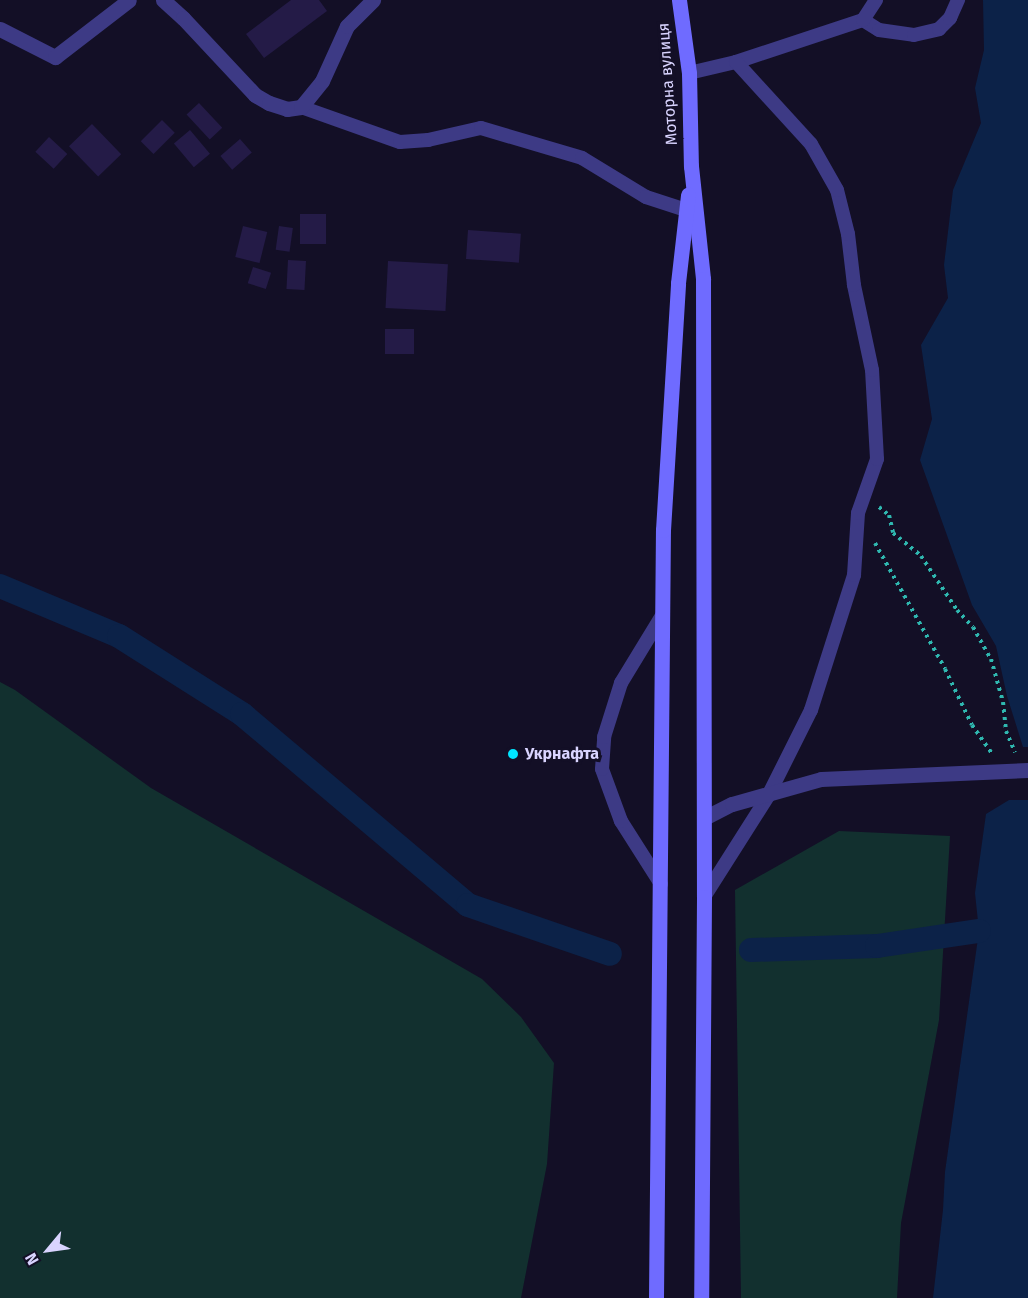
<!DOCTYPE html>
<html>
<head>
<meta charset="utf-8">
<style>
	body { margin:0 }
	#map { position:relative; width:1028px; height:1298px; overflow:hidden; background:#130f26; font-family:"Fira Sans",sans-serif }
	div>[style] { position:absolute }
	.green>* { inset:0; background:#12302f }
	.water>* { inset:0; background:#0c2248 }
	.canal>* { height:24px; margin:-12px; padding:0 12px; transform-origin:12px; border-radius:12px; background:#0c2248 }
	.building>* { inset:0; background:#241b47; transform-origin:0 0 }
	.path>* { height:4px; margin-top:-2px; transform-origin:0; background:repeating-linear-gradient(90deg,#2fb8b0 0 3px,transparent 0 7.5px) }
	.lane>* { height:14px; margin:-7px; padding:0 7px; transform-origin:7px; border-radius:7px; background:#3d3a85 }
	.street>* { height:15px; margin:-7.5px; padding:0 7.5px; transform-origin:7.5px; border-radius:7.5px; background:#3d3a85 }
	.secondary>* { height:15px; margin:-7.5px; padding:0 7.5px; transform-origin:7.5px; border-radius:7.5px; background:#6f6bff }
	.dots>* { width:16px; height:16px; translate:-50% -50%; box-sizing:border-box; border:3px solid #130f26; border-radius:50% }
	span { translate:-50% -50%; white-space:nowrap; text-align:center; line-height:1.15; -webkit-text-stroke:6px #130f26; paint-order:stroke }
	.street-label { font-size:16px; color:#d9d4ff }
	.poi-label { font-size:16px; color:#d9d4ff; font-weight:700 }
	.left { translate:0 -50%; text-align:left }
	.north { position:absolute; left:18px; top:1220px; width:60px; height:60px; -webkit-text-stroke:4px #130f26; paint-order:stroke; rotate:241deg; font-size:16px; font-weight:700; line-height:24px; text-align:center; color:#d9d4ff }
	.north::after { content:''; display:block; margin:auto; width:21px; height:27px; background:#d9d4ff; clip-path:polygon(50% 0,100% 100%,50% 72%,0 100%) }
</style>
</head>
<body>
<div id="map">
	<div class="green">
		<i style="clip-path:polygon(0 682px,15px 690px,151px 788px,482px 979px,521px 1017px,554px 1063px,547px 1164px,521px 1298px,0 1298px)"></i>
		<i style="clip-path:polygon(839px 831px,950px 836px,939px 1020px,901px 1223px,897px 1298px,741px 1298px,735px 890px)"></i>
	</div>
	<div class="water">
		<i style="clip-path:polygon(983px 0,1028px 0,1028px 747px,1023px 747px,1007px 696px,996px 646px,972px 605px,920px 460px,932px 419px,921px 345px,948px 298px,944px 265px,953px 190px,981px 123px,975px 88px,984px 50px)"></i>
		<i style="clip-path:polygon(1009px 800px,1028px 800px,1028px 1298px,933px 1298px,943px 1210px,945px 1172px,979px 931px,975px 893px,986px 814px)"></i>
	</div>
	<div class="canal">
		<i style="left:0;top:586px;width:129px;rotate:22.8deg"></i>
		<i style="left:119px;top:636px;width:146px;rotate:32.4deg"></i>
		<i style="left:242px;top:714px;width:296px;rotate:40.2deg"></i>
		<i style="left:468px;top:905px;width:150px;rotate:19deg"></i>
		<i style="left:751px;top:950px;width:126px;rotate:-1.8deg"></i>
		<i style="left:877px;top:946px;width:103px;rotate:-8.4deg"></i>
	</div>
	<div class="building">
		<i style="clip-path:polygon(291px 0,319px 0,327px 11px,264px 58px,246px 34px)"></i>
		<i style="left:199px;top:103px;width:34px;height:17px;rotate:47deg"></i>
		<i style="left:162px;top:120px;width:18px;height:30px;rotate:45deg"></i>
		<i style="left:92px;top:124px;width:42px;height:32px;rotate:46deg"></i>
		<i style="left:190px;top:130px;width:31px;height:21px;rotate:50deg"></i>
		<i style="left:49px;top:137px;width:25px;height:20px;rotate:43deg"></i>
		<i style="left:240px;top:139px;width:18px;height:26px;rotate:49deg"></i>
		<i style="left:300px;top:214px;width:26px;height:30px"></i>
		<i style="left:243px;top:226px;width:25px;height:32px;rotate:14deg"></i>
		<i style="left:279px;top:226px;width:14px;height:24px;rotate:8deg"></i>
		<i style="left:468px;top:230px;width:53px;height:29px;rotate:4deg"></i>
		<i style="left:288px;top:260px;width:18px;height:29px;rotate:3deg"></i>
		<i style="left:388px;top:261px;width:60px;height:47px;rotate:3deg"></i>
		<i style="left:253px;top:267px;width:19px;height:17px;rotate:18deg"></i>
		<i style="left:385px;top:329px;width:29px;height:25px"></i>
	</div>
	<div class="path">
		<i style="left:879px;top:507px;width:13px;rotate:39deg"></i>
		<i style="left:889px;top:515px;width:18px;rotate:77deg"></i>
		<i style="left:893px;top:533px;width:36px;rotate:39deg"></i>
		<i style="left:921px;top:556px;width:65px;rotate:56.3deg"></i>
		<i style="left:957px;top:610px;width:23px;rotate:47deg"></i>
		<i style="left:973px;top:627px;width:37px;rotate:61deg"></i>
		<i style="left:991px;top:659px;width:45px;rotate:74.4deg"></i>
		<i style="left:1003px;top:702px;width:29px;rotate:84deg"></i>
		<i style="left:1006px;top:731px;width:23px;rotate:67deg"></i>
		<i style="left:875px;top:543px;width:144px;rotate:60.9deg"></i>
		<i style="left:945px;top:669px;width:62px;rotate:64.3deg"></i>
		<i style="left:972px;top:725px;width:35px;rotate:55deg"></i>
	</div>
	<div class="lane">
		<i style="left:863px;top:20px;width:19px;rotate:32deg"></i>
		<i style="left:879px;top:30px;width:35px;rotate:8deg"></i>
		<i style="left:914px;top:35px;width:26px;rotate:-13deg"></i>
		<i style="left:939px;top:29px;width:16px;rotate:-45deg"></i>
		<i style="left:950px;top:18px;width:20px;rotate:-66deg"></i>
		<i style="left:689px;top:73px;width:48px;rotate:-13.2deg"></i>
		<i style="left:736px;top:62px;width:134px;rotate:-18.3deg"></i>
		<i style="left:863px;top:20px;width:24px;rotate:-57deg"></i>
		<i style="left:301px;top:107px;width:105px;rotate:19.5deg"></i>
		<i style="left:400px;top:142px;width:28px;rotate:-4deg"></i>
		<i style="left:428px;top:140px;width:54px;rotate:-12.8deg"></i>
		<i style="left:481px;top:128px;width:105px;rotate:16.5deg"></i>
		<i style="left:582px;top:158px;width:75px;rotate:31.4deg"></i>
		<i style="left:646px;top:197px;width:42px;rotate:18deg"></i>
		<i style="left:661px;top:884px;width:75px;rotate:-122.4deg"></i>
		<i style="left:621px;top:821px;width:55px;rotate:-110.1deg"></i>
		<i style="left:602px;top:769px;width:32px;rotate:-86deg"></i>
		<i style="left:604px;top:737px;width:57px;rotate:-72.5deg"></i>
		<i style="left:621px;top:683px;width:81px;rotate:-58.7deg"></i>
		<i style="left:704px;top:897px;width:120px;rotate:-57.6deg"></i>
		<i style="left:768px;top:796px;width:96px;rotate:-63.4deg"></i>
		<i style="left:811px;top:710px;width:142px;rotate:-72.3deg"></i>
		<i style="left:854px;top:575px;width:62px;rotate:-86.3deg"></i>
		<i style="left:858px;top:513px;width:57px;rotate:-70.6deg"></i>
		<i style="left:877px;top:459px;width:89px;rotate:-93.2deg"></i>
		<i style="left:872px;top:370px;width:87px;rotate:-102deg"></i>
		<i style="left:854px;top:285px;width:51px;rotate:-96.7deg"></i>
		<i style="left:848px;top:234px;width:45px;rotate:-104deg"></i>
		<i style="left:837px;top:190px;width:53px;rotate:-119.5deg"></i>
		<i style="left:811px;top:144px;width:111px;rotate:-132.4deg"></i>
	</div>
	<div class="street">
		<i style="left:163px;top:0;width:27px;rotate:42deg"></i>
		<i style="left:183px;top:18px;width:105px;rotate:46.9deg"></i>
		<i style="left:255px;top:95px;width:16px;rotate:30deg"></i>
		<i style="left:269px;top:103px;width:19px;rotate:18deg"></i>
		<i style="left:287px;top:109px;width:14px;rotate:-8deg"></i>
		<i style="left:301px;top:107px;width:33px;rotate:-51deg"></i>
		<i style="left:322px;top:81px;width:60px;rotate:-65.6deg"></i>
		<i style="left:347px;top:26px;width:37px;rotate:-45deg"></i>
		<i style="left:0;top:29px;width:62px;rotate:27deg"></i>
		<i style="left:55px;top:57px;width:93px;rotate:-37.6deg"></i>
		<i style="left:704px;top:818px;width:31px;rotate:-27deg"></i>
		<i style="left:732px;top:804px;width:92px;rotate:-15.7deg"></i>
		<i style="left:821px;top:779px;width:207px;rotate:-2.5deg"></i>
	</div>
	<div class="secondary">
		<i style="left:679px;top:0;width:74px;rotate:82.2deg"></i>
		<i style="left:689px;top:73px;width:93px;rotate:88.8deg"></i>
		<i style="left:691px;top:166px;width:114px;rotate:83.9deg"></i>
		<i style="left:703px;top:279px;width:618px;rotate:89.91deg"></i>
		<i style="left:704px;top:897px;width:401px;rotate:90.4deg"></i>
		<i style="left:656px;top:1298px;width:768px;rotate:-89.48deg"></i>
		<i style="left:663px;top:530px;width:247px;rotate:-86.5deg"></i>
		<i style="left:678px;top:283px;width:89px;rotate:-83.5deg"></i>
	</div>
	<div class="dots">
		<i style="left:513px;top:754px;background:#00e5ff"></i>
	</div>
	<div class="street-label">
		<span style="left:668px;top:84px;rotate:-94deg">Моторна вулиця</span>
	</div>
	<div class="poi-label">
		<span class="left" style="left:525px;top:754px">Укрнафта</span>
	</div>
	<div class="north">N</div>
</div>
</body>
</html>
